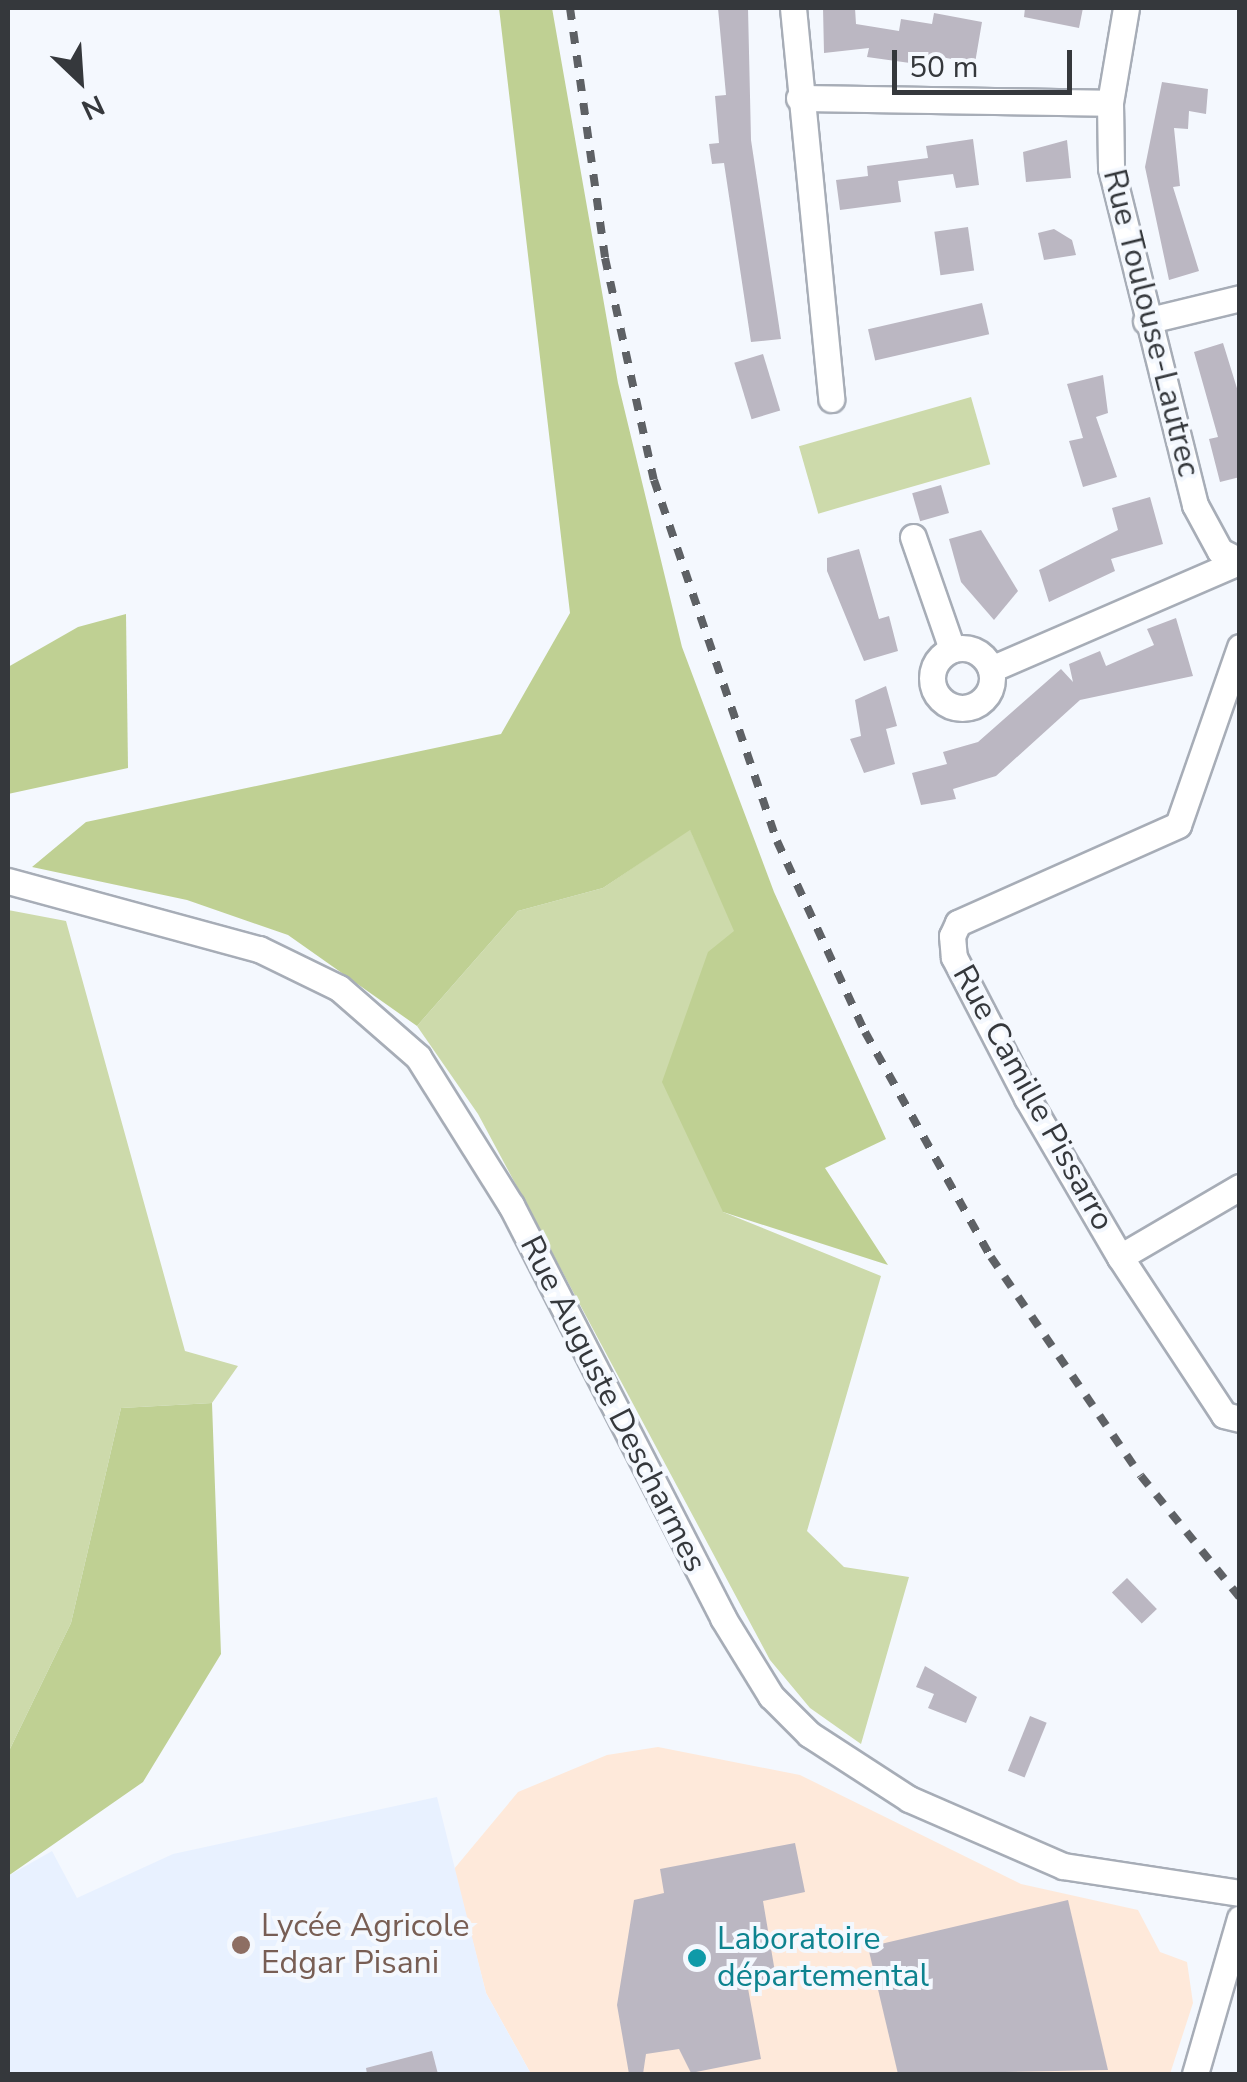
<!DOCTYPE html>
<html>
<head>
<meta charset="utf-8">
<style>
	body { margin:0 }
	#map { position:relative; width:1247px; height:2082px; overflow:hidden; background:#f4f8fe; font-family:"Nunito Sans",sans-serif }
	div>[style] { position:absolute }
	.commercial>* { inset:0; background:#fee9da }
	.built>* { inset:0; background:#e8f1ff }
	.green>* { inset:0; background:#cddaab; transform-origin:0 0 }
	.forest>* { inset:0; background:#bfd093 }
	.building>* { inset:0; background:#bbb7c2; transform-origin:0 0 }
	.roads { filter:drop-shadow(2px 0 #a7adb7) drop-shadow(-2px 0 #a7adb7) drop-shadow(0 2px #a7adb7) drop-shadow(0 -2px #a7adb7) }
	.minor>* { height:25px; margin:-12.5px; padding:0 12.5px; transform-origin:12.5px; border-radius:12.5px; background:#fff }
	.minor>.ring { margin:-12.5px; padding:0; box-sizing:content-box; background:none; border:25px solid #fff; border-radius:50% }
	.rail>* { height:8px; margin-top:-4px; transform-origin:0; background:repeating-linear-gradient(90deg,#5e6165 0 12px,transparent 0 24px) }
	.dots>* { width:28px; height:28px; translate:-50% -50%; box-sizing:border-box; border:5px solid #f4f8fe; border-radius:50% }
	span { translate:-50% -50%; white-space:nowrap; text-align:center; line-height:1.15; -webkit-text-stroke:8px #f4f8fe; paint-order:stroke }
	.street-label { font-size:32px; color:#35383c }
	.education-label { font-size:32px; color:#785e54 }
	.left { translate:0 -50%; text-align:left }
	.culture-label { font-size:32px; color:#0d838f }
	.frame { position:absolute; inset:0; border:10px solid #35383c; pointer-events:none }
	.north { position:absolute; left:30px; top:30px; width:100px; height:100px; -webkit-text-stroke:8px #f4f8fe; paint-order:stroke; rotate:155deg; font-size:28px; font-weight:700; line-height:40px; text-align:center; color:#35383c }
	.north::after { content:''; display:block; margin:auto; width:35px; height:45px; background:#35383c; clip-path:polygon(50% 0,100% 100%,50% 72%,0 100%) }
	.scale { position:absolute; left:892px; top:50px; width:180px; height:45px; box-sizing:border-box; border:5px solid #35383c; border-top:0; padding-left:12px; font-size:30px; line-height:35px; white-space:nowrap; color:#35383c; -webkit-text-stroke:8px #f4f8fe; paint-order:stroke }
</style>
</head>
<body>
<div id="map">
	<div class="commercial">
		<i style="clip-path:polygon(658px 1747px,800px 1775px,1021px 1884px,1138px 1910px,1160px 1952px,1187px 1962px,1193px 2003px,1170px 2074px,531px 2074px,486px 1993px,454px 1869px,518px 1792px,607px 1755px)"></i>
	</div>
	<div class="built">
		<i style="clip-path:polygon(437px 1797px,486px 1993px,531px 2074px,8px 2074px,8px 1876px,52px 1851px,77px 1898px,173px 1854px)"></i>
	</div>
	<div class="green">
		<i style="left:971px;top:397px;width:70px;height:179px;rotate:74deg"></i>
		<i style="clip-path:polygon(690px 829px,735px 931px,723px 1212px,881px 1276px,807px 1531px,844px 1567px,909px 1577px,861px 1744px,810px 1708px,770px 1660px,478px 1114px,417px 1026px,518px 911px,603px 888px)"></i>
		<i style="clip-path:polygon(8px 910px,66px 921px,185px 1351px,238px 1366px,212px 1403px,121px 1408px,71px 1623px,8px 1753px)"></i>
	</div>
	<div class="forest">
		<i style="clip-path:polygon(499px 8px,552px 8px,618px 383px,682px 647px,774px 892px,886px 1139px,825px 1168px,888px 1265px,723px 1212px,662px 1082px,708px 952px,734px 931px,690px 830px,603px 888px,518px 911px,417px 1026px,288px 935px,187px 900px,32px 867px,86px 822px,501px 734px,570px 613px)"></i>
		<i style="clip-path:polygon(126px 614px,128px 768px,8px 794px,8px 667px,78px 627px)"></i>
		<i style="clip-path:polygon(212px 1403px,221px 1654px,143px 1782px,8px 1876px,8px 1753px,71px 1623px,121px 1408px)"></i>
	</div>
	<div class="building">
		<i style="clip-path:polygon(718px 8px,748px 8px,751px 140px,781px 339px,751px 342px,724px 163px,712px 164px,709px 144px,719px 143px,715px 96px,726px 95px)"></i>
		<i style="clip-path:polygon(823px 8px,855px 8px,856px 24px,899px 31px,901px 19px,932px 24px,934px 13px,982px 22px,975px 63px,912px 52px,910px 63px,867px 57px,869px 48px,824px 53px)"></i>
		<i style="clip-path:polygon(1025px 8px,1083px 8px,1079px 28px,1024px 17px)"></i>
		<i style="clip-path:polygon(1162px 82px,1208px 89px,1206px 114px,1189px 111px,1188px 129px,1174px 128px,1180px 186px,1173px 187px,1199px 271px,1169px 280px,1145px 167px)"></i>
		<i style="clip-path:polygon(973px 139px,979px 185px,956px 188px,953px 174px,898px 181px,901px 202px,840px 210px,836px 180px,868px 176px,867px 166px,928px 158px,926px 146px)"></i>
		<i style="clip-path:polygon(1067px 140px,1071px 178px,1026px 182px,1023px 152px)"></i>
		<i style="left:968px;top:227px;width:44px;height:34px;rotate:82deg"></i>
		<i style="clip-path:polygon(1054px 229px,1072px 240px,1076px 255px,1044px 260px,1038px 233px)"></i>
		<i style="left:982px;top:303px;width:32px;height:117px;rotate:77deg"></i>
		<i style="clip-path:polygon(1223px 343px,1240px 398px,1240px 477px,1220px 482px,1209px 439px,1218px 437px,1194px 352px)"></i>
		<i style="left:763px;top:354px;width:59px;height:30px;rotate:73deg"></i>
		<i style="clip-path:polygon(1103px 375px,1108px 413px,1096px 417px,1117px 477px,1083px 487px,1069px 441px,1083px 438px,1067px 384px)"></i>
		<i style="left:941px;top:485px;width:29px;height:30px;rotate:74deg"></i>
		<i style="clip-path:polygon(1150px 497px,1163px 544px,1111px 559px,1115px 571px,1049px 602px,1039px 570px,1118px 530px,1112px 508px)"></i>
		<i style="clip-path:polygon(981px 530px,1018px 591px,994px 620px,961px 582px,949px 539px)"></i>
		<i style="clip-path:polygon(859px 549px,879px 619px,889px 616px,898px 651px,864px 661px,827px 571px,827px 558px)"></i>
		<i style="clip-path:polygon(1176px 618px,1193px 676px,1080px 700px,996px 776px,953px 789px,956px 799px,921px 805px,912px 773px,947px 764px,943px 752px,978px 742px,1061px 669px,1073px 682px,1069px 664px,1100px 651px,1106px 666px,1154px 645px,1147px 629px)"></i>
		<i style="clip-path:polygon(886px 686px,897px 726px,886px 729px,895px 764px,864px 773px,850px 739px,861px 736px,855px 700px)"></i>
		<i style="left:1127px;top:1578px;width:43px;height:21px;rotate:46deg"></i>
		<i style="clip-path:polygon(925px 1666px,977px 1697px,966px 1723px,928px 1708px,934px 1694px,916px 1687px)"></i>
		<i style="left:1030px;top:1716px;width:18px;height:59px;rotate:22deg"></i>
		<i style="clip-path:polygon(795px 1843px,805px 1892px,763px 1901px,776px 1978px,747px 1983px,761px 2059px,691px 2073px,679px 2049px,646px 2054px,643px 2074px,629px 2074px,617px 2005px,634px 1900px,664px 1893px,660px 1869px)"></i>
		<i style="clip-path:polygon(1068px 1900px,1108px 2070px,898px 2074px,868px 1947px)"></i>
		<i style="clip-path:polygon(432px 2051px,438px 2074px,367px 2074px,366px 2068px)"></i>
	</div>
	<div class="roads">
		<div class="minor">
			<i style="left:793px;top:8px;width:393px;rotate:84.4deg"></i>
			<i style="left:1126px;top:8px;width:96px;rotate:99.6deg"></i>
			<i style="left:1110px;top:103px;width:65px;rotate:89.1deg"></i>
			<i style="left:1111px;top:168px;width:347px;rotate:76deg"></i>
			<i style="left:1195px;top:505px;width:52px;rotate:61.5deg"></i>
			<i style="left:1220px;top:551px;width:22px;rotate:27deg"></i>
			<i style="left:799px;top:98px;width:311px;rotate:0.9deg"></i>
			<i style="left:1146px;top:321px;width:97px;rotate:-13.7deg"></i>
			<i style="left:913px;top:537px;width:119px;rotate:70.8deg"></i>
			<i style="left:1240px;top:647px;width:188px;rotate:109.2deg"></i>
			<i style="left:1178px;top:825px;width:241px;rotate:156deg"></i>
			<i style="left:958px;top:923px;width:14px;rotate:115deg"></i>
			<i style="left:952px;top:936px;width:21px;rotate:85deg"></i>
			<i style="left:954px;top:957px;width:159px;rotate:62.6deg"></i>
			<i style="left:1027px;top:1098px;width:184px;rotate:59.7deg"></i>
			<i style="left:1120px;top:1257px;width:189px;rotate:56.6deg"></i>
			<i style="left:1224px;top:1415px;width:16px;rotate:14deg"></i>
			<i class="ring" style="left:932px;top:648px;width:35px;height:35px"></i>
			<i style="left:991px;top:669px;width:271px;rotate:-23.4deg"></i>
			<i style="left:8px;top:881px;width:260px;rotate:15.2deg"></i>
			<i style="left:259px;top:949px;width:89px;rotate:26deg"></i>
			<i style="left:339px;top:988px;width:105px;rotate:41.1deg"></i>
			<i style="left:418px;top:1057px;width:175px;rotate:57.9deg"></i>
			<i style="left:511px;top:1205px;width:464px;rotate:62.8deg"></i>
			<i style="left:723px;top:1618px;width:92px;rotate:58.4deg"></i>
			<i style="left:771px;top:1696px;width:54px;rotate:45deg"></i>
			<i style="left:809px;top:1734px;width:119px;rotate:33deg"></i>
			<i style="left:909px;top:1799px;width:168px;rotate:23.5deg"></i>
			<i style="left:1063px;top:1866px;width:179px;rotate:8.7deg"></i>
			<i style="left:1120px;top:1257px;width:139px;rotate:-30.3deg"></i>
			<i style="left:1195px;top:2074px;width:162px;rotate:-73.9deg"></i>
		</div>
	</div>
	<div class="rail">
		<i style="left:570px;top:8px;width:252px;rotate:82deg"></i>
		<i style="left:605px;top:258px;width:227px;rotate:77.6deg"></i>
		<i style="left:654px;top:480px;width:381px;rotate:71.2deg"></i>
		<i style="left:777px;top:841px;width:210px;rotate:65.3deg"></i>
		<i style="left:865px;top:1032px;width:258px;rotate:60.8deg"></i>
		<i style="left:991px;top:1257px;width:265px;rotate:55.6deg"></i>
		<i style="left:1141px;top:1476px;width:157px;rotate:50.9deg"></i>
	</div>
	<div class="dots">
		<i style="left:241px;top:1945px;background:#8d6e63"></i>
		<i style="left:697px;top:1958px;background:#0f9aa8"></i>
	</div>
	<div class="street-label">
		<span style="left:1151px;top:323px;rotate:76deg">Rue Toulouse-Lautrec</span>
		<span style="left:1033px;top:1098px;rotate:61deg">Rue Camille Pissarro</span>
		<span style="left:613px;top:1404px;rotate:63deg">Rue Auguste Descharmes</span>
	</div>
	<div class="education-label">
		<span class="left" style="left:261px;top:1945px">Lycée Agricole<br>Edgar Pisani</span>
	</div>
	<div class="culture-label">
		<span class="left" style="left:717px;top:1958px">Laboratoire<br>départemental</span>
	</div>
	<div class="frame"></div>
	<div class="north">N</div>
	<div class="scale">50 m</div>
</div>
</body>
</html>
